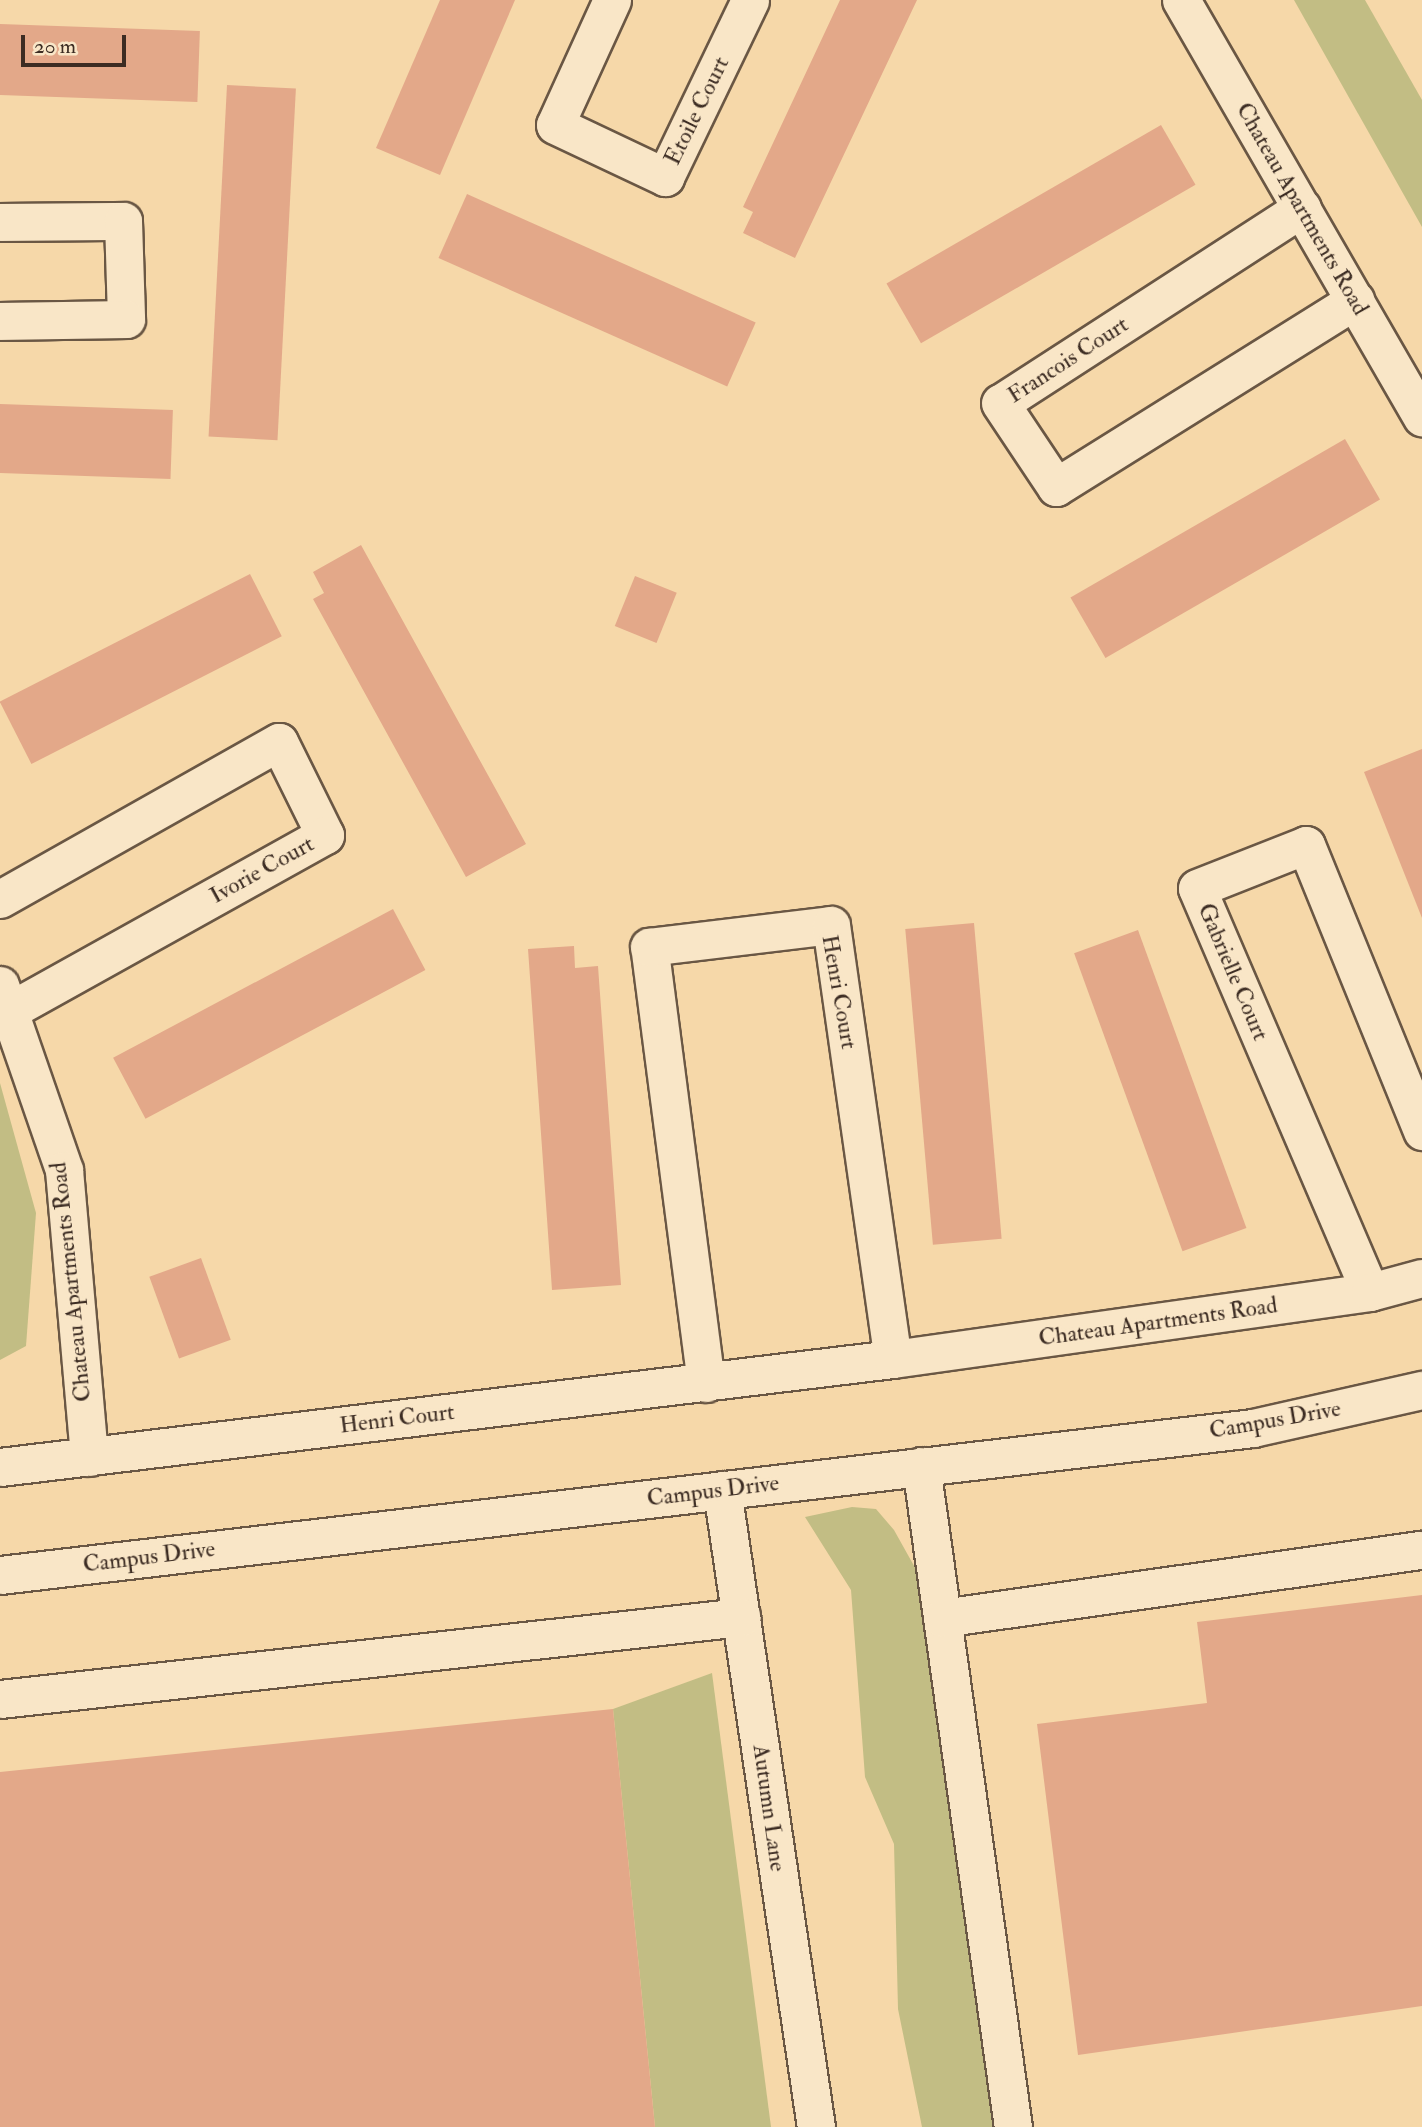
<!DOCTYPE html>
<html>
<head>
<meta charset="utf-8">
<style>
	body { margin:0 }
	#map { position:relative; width:1422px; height:2127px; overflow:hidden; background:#f6d8a9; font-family:"IM FELL Double Pica",serif }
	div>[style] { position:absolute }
	.green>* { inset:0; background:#c2bd84 }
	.building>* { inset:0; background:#e3a889; transform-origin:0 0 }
	.roads { filter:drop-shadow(2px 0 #6a5744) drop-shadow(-2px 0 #6a5744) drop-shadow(0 2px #6a5744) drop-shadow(0 -2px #6a5744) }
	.minor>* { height:37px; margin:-18.5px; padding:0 18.5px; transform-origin:18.5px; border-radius:18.5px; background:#f9e6c7 }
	span { translate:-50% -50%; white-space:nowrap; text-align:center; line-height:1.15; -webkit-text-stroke:5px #f9e6c7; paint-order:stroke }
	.street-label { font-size:23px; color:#3c2c23 }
	.scale { position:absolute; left:21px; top:35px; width:105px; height:32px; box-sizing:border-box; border:4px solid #3c2c23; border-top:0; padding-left:9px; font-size:21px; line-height:24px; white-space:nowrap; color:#3c2c23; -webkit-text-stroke:5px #f9e6c7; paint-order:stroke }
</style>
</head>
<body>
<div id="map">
	<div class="green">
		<i style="clip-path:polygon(1294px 0,1365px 0,1422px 100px,1422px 227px)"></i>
		<i style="clip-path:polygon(0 1083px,36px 1213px,26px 1346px,0 1360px)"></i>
		<i style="clip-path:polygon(852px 1507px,876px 1509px,894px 1530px,918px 1573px,1000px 2127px,922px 2127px,898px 2009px,894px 1844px,865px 1777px,851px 1590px,805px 1517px)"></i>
		<i style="clip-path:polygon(712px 1673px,771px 2127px,655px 2127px,613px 1709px)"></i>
	</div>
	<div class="building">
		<i style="clip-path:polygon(440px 0,515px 0,440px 175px,376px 148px)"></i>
		<i style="clip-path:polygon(840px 0,917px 0,795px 258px,743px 233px,753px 212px,743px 207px)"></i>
		<i style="left:0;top:24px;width:200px;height:71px;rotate:2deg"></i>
		<i style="left:227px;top:85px;width:69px;height:352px;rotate:3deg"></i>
		<i style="left:1161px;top:125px;width:69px;height:317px;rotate:60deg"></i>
		<i style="left:467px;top:194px;width:316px;height:70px;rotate:24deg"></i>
		<i style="left:0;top:404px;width:173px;height:69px;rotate:2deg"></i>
		<i style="left:1345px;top:439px;width:70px;height:317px;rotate:60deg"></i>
		<i style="clip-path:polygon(361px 545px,526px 844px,466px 877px,313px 599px,324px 593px,313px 572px)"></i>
		<i style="left:250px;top:574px;width:70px;height:281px;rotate:63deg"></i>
		<i style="left:635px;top:576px;width:45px;height:54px;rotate:22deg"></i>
		<i style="clip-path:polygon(1422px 749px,1422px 918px,1364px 772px)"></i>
		<i style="left:393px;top:909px;width:69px;height:317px;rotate:62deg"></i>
		<i style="left:974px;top:923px;width:317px;height:69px;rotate:85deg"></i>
		<i style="left:1138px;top:930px;width:317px;height:68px;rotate:70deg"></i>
		<i style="clip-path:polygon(574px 946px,575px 968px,598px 966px,621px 1285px,552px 1290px,528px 949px)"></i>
		<i style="left:201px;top:1258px;width:87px;height:55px;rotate:70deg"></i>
		<i style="clip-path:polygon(1422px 1595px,1422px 2006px,1078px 2055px,1037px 1724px,1207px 1703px,1197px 1622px)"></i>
		<i style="clip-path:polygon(613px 1709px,655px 2127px,0 2127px,0 1772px)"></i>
	</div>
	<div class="roads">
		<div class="minor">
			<i style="left:612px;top:0;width:137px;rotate:114.5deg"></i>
			<i style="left:555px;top:125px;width:122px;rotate:25.3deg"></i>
			<i style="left:665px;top:177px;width:196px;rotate:-64.3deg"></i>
			<i style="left:1181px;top:0;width:482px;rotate:60deg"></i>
			<i style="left:1302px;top:208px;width:359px;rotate:147.1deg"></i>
			<i style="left:1000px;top:403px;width:101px;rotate:56.3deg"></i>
			<i style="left:1056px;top:487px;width:353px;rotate:-32deg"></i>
			<i style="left:0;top:222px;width:123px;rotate:-0.5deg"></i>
			<i style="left:123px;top:221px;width:98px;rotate:88.2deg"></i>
			<i style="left:126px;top:319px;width:126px;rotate:179.1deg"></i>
			<i style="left:0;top:899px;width:320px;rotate:-29.4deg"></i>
			<i style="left:279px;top:742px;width:104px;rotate:63.7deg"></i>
			<i style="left:325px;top:835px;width:359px;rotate:150.9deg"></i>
			<i style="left:0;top:985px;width:196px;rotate:70.9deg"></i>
			<i style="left:64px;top:1170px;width:288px;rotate:85deg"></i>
			<i style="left:1370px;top:1292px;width:439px;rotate:-113.2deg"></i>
			<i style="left:1197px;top:888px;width:117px;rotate:-21.5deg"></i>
			<i style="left:1306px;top:845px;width:309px;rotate:67.9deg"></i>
			<i style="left:706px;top:1383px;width:440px;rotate:-97.4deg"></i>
			<i style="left:649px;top:947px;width:183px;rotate:-6.9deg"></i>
			<i style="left:831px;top:925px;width:438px;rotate:81.9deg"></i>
			<i style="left:921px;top:1466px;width:667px;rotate:82.08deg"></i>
			<i style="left:0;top:1467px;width:900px;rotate:-6.9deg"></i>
			<i style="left:893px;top:1359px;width:482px;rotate:-8deg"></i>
			<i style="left:1370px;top:1292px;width:54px;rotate:-15.1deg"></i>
			<i style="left:722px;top:1490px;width:644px;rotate:81.61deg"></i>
			<i style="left:0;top:1575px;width:1262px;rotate:-6.69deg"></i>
			<i style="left:1253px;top:1428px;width:173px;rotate:-12.7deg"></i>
			<i style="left:942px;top:1618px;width:485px;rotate:-8.1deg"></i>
			<i style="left:0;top:1699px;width:746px;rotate:-6.31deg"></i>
		</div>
	</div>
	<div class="street-label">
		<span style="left:697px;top:111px;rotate:-64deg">Etoile Court</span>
		<span style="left:1302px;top:209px;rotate:60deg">Chateau Apartments Road</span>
		<span style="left:1068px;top:360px;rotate:-33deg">Francois Court</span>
		<span style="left:262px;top:870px;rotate:-29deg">Ivorie Court</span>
		<span style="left:1233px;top:972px;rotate:67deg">Gabrielle Court</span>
		<span style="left:839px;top:992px;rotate:80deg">Henri Court</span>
		<span style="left:71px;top:1282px;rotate:-96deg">Chateau Apartments Road</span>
		<span style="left:1158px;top:1322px;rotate:-8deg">Chateau Apartments Road</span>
		<span style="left:397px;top:1419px;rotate:-7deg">Henri Court</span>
		<span style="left:1275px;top:1420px;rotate:-10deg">Campus Drive</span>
		<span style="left:713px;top:1491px;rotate:-7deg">Campus Drive</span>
		<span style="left:149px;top:1557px;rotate:-7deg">Campus Drive</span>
		<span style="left:769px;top:1808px;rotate:82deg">Autumn Lane</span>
	</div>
	<div class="scale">20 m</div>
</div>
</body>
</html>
